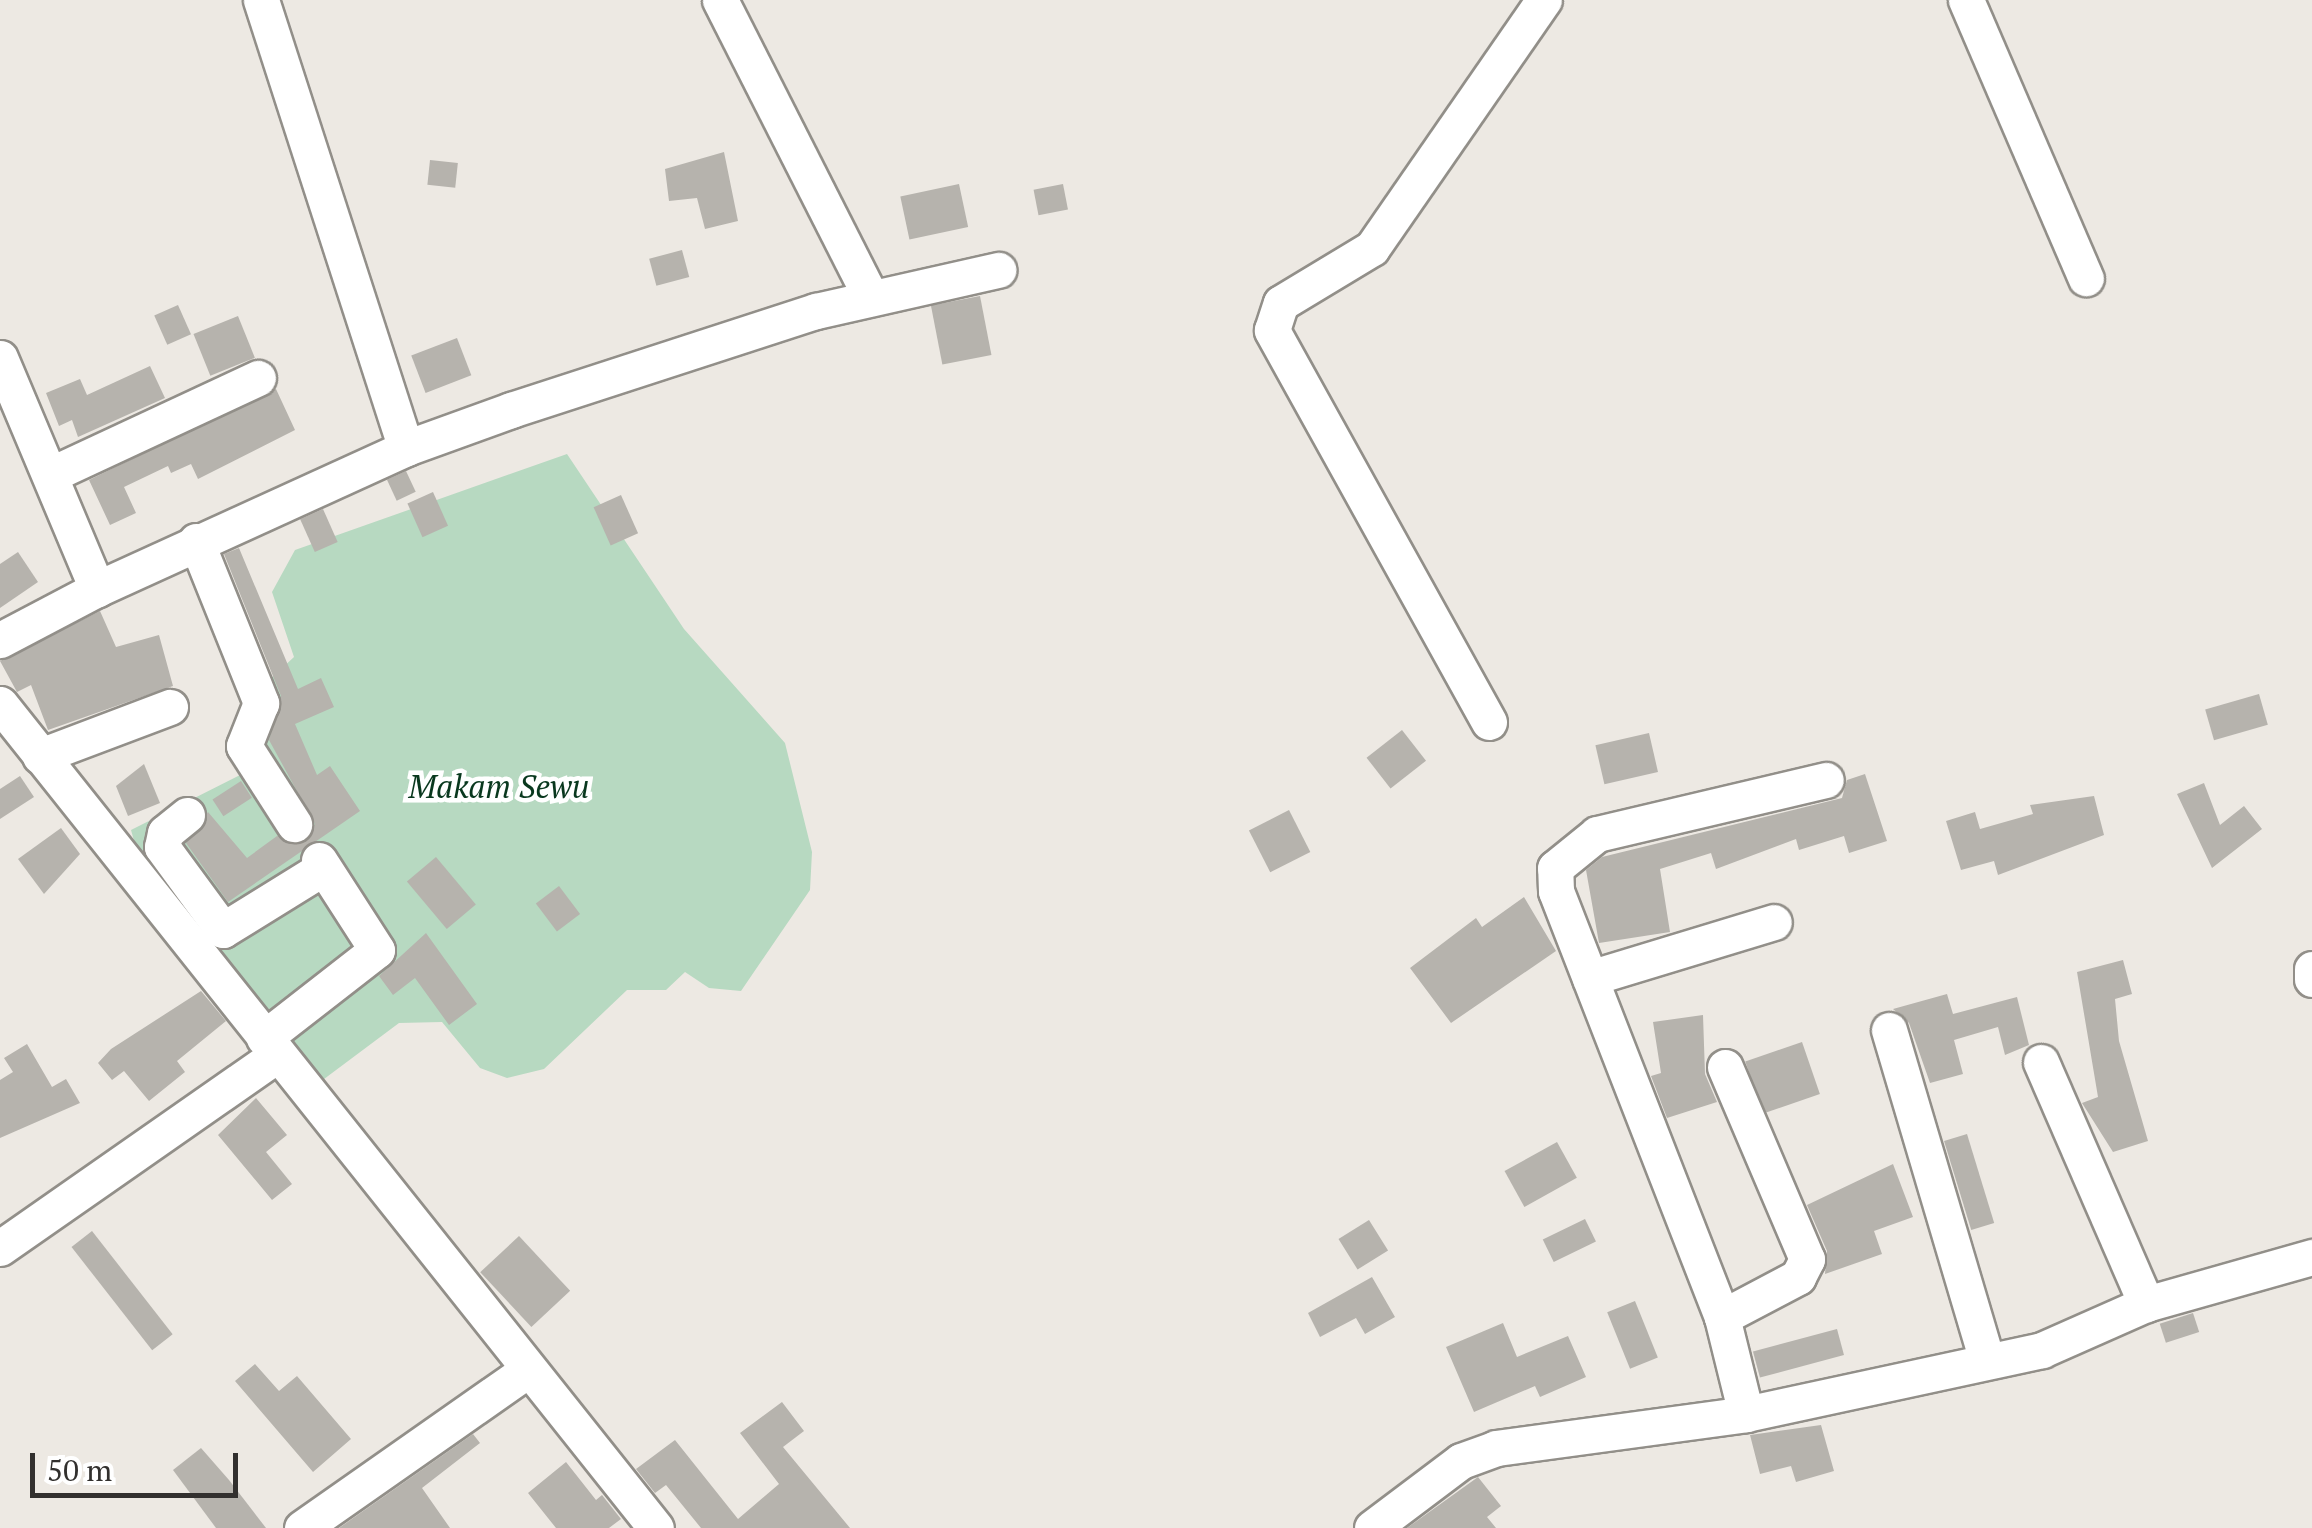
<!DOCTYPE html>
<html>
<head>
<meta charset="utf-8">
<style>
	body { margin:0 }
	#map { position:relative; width:2312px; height:1528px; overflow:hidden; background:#ede9e3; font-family:"PT Serif",serif }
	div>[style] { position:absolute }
	.green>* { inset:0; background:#b7d9c1 }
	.building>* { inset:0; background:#b6b3ad; transform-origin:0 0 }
	.roads { filter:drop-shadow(2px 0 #928f89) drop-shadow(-2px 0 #928f89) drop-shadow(0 2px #928f89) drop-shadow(0 -2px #928f89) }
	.minor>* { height:35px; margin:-17.5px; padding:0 17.5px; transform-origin:17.5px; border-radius:17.5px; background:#fff }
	span { translate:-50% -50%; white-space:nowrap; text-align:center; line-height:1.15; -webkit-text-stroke:9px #fff; paint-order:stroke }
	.park-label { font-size:32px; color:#09381e; font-style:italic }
	.scale { position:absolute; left:30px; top:1453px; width:208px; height:45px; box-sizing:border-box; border:5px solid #32302e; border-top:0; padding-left:12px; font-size:30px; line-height:35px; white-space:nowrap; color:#32302e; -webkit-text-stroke:8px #fff; paint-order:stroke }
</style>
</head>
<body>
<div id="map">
	<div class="green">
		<i style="clip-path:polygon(567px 454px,684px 629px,785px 743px,812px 852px,810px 890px,741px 991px,709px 988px,685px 972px,666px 990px,627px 990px,544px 1069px,507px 1078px,480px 1068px,442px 1022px,399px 1023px,312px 1088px,143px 873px,131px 830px,254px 768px,266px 683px,294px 657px,272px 592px,295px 550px)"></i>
	</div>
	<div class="building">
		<i style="clip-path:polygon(724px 152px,738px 221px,705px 229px,697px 198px,669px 201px,665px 169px)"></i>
		<i style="left:430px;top:160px;width:28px;height:25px;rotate:6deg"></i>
		<i style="left:959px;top:184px;width:44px;height:60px;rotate:78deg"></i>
		<i style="left:1063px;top:184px;width:26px;height:30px;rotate:79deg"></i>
		<i style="left:682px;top:250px;width:28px;height:34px;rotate:75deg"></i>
		<i style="left:980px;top:296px;width:60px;height:50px;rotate:79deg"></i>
		<i style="left:178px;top:305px;width:32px;height:26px;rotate:66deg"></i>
		<i style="left:238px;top:316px;width:45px;height:48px;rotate:68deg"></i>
		<i style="left:457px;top:338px;width:40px;height:49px;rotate:69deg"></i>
		<i style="clip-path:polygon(150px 366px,165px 398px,78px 437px,72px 420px,59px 426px,46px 393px,80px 379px,87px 395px)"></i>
		<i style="clip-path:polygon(276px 389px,295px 430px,198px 479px,191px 464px,171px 473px,168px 466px,124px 487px,136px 513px,110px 525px,89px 480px)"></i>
		<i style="left:406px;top:471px;width:23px;height:21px;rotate:65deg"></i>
		<i style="left:433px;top:492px;width:37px;height:28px;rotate:66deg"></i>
		<i style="left:621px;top:495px;width:42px;height:30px;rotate:66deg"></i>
		<i style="left:323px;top:509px;width:36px;height:25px;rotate:66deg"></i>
		<i style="clip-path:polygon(239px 548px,298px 689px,321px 678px,334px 707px,295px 724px,317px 775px,330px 766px,360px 811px,228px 902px,186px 843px,208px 812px,247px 858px,277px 836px,305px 842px,315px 824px,269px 740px,281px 696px,224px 554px)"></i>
		<i style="clip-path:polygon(18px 552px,38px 582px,0 608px,0 564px)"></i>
		<i style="clip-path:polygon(100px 611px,116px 647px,159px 635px,173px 686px,48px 730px,31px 685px,17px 692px,0 661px)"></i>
		<i style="left:2259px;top:694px;width:32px;height:56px;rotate:74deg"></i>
		<i style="left:1402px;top:730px;width:39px;height:45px;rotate:52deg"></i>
		<i style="left:1649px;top:733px;width:40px;height:55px;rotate:77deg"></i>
		<i style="clip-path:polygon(144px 764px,160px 803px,128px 816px,116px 786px)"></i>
		<i style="clip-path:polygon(1865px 774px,1887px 841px,1849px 853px,1844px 836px,1799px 850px,1796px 839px,1716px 869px,1711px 853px,1660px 869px,1670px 932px,1599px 943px,1586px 870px,1602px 857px,1842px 798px,1847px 780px)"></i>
		<i style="clip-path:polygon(20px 776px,34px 797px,0 819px,0 789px)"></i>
		<i style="left:241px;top:781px;width:20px;height:34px;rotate:57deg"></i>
		<i style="clip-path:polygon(2204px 783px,2220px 825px,2244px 806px,2262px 829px,2212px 868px,2177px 794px)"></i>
		<i style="clip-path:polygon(2094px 796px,2104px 835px,1998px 875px,1994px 861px,1961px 870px,1946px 821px,1975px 812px,1980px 829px,2033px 814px,2030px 805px)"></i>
		<i style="left:1289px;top:810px;width:47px;height:45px;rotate:63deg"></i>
		<i style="clip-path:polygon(61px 828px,80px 854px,44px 894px,18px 859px)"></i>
		<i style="left:436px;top:857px;width:62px;height:38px;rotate:50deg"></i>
		<i style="left:559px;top:886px;width:35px;height:29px;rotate:53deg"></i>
		<i style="clip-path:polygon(1524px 897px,1556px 951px,1451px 1023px,1410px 968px,1476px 918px,1482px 927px)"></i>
		<i style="clip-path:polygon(426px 933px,477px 1004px,449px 1025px,415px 978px,393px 995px,379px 976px)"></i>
		<i style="clip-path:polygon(2123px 960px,2132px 994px,2115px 999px,2119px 1041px,2148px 1141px,2113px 1152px,2082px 1103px,2098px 1097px,2077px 972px)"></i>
		<i style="clip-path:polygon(201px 991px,226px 1021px,177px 1061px,185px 1072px,149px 1101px,124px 1071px,112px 1080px,98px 1063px,111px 1049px)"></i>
		<i style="clip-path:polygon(1947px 994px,1953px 1014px,2017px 997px,2029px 1045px,2005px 1055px,1998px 1027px,1954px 1040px,1963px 1074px,1930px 1083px,1909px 1023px,1893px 1009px)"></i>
		<i style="clip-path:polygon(1703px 1015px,1705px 1074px,1717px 1102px,1667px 1118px,1651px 1076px,1661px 1073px,1653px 1022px)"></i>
		<i style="left:1802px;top:1042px;width:55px;height:60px;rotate:71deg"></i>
		<i style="clip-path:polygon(27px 1044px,52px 1087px,66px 1079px,80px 1103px,0 1138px,0 1080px,13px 1072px,4px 1058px)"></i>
		<i style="clip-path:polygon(256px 1098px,287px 1135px,266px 1152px,292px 1184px,272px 1200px,218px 1135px)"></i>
		<i style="left:1967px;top:1134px;width:93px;height:24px;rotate:73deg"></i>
		<i style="left:1557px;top:1142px;width:41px;height:60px;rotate:61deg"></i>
		<i style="clip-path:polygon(1893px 1164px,1913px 1217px,1874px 1231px,1882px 1254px,1825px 1274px,1827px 1251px,1807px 1205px)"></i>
		<i style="left:1585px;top:1219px;width:25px;height:47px;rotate:64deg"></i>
		<i style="left:1369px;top:1220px;width:36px;height:36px;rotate:58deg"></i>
		<i style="left:92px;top:1231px;width:131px;height:26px;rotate:52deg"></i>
		<i style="left:519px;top:1236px;width:75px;height:53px;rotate:47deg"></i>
		<i style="clip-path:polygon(1372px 1277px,1395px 1317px,1365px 1334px,1356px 1318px,1320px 1337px,1308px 1313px)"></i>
		<i style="left:1635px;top:1301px;width:61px;height:30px;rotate:68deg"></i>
		<i style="left:2193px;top:1313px;width:20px;height:35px;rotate:72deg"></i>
		<i style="clip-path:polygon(1503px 1323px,1517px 1357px,1568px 1336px,1586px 1377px,1540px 1397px,1535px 1386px,1474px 1412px,1446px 1347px)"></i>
		<i style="left:1837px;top:1329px;width:27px;height:87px;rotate:75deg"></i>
		<i style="clip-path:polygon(255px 1364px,279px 1391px,297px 1376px,351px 1439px,313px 1472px,235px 1381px)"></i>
		<i style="clip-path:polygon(782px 1402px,804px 1431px,783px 1447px,850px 1528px,701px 1528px,666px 1485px,655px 1493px,636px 1469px,675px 1440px,738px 1519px,779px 1484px,740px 1433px)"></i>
		<i style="clip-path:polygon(1821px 1425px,1834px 1471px,1796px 1482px,1791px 1466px,1760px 1474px,1750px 1435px)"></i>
		<i style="clip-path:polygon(473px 1434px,480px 1443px,422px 1488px,450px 1528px,339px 1528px)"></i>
		<i style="clip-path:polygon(201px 1448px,229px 1480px,266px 1528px,216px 1528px,173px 1470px)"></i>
		<i style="clip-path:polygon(566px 1462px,596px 1500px,602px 1495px,621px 1519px,609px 1528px,556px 1528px,528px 1493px)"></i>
		<i style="clip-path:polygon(1478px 1477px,1501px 1506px,1487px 1517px,1496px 1528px,1407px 1528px)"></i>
	</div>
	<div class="roads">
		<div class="minor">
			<i style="left:261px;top:0;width:471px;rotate:72.1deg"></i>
			<i style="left:720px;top:0;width:334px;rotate:63.1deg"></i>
			<i style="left:1966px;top:0;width:303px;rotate:66.7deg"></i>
			<i style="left:0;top:358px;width:251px;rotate:67.2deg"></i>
			<i style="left:97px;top:589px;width:110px;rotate:152.3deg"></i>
			<i style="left:54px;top:473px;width:225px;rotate:-25deg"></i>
			<i style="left:196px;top:541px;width:175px;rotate:68.1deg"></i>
			<i style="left:261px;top:703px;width:46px;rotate:111.6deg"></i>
			<i style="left:244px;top:746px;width:93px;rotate:57.3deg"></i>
			<i style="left:97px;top:589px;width:340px;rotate:-24.5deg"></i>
			<i style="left:406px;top:448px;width:112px;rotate:-19.9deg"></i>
			<i style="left:511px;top:410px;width:321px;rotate:-18deg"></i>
			<i style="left:816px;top:311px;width:187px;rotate:-12.7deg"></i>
			<i style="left:0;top:704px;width:1053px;rotate:51.48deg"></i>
			<i style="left:1489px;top:722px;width:448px;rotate:-119deg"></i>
			<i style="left:1272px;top:330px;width:28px;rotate:-72deg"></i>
			<i style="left:1281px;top:303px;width:106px;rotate:-31.1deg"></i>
			<i style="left:1372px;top:248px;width:302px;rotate:-55.3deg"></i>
			<i style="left:40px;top:756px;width:139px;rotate:-20.7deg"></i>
			<i style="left:187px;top:815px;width:28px;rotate:141deg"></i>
			<i style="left:165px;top:833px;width:14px;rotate:102deg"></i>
			<i style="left:162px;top:847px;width:103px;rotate:53.7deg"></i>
			<i style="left:223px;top:930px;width:118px;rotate:-31.8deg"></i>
			<i style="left:2312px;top:969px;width:10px;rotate:90deg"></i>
			<i style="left:1590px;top:978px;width:192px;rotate:-16.9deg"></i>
			<i style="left:1889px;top:1030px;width:344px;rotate:73.5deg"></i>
			<i style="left:264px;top:1038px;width:143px;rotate:-37.9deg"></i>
			<i style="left:377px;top:950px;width:107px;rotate:-122.8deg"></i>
			<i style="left:2041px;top:1062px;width:264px;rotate:66.5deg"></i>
			<i style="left:1725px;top:1067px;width:209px;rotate:66.9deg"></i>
			<i style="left:1807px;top:1259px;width:20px;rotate:117deg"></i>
			<i style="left:1798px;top:1277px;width:86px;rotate:152.2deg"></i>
			<i style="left:1722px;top:1317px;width:100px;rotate:76.1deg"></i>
			<i style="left:0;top:1248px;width:338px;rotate:-34.9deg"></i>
			<i style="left:1722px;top:1317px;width:457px;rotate:-111.3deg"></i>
			<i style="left:1556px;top:891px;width:23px;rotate:-92deg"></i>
			<i style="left:1555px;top:868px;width:54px;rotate:-39deg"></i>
			<i style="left:1597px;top:834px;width:235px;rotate:-13.3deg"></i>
			<i style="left:302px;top:1528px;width:272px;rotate:-35deg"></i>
			<i style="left:1372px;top:1528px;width:111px;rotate:-37deg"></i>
			<i style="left:1461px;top:1461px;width:37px;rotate:-20deg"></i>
			<i style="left:1496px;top:1448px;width:252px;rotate:-7.7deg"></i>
			<i style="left:1746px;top:1414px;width:303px;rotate:-12.2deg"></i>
			<i style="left:2042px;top:1350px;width:114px;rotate:-23.9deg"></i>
			<i style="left:2146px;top:1304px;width:173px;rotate:-15.8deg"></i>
		</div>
	</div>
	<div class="park-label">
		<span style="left:499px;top:786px">Makam Sewu</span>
	</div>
	<div class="scale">50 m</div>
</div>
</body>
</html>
